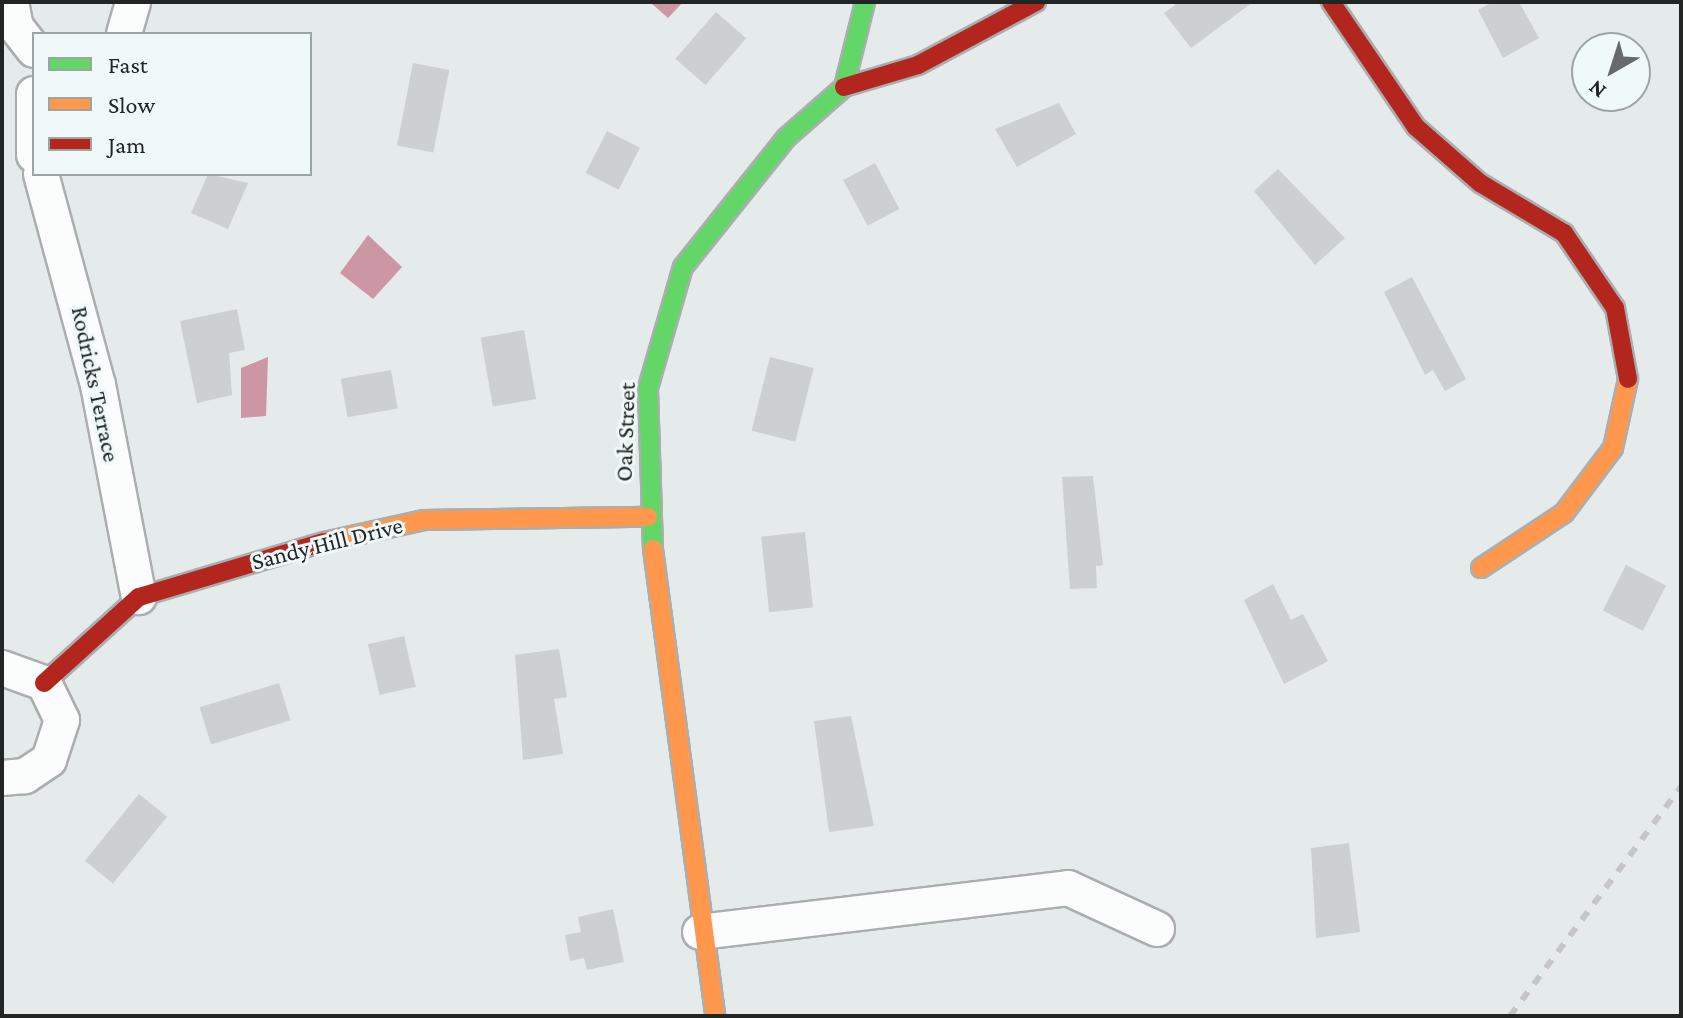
<!DOCTYPE html>
<html>
<head>
<meta charset="utf-8">
<style>
	body { margin:0 }
	#map { position:relative; width:1683px; height:1018px; overflow:hidden; background:#e5eaea; font-family:"Crimson Pro",serif }
	div>[style] { position:absolute }
	.water>* { inset:0; background:#cd96a5 }
	.building>* { inset:0; background:#ccd0d0; transform-origin:0 0 }
	.roads { filter:drop-shadow(2px 0 #aaaeae) drop-shadow(-2px 0 #aaaeae) drop-shadow(0 2px #aaaeae) drop-shadow(0 -2px #aaaeae) }
	.street>* { height:34px; margin:-17px; padding:0 17px; transform-origin:17px; border-radius:17px; background:#fbfcfc }
	.fast>* { height:18px; margin:-9px; padding:0 9px; transform-origin:9px; border-radius:9px; background:#63d668 }
	.slow>* { height:18px; margin:-9px; padding:0 9px; transform-origin:9px; border-radius:9px; background:#ff974d }
	.jam>* { height:18px; margin:-9px; padding:0 9px; transform-origin:9px; border-radius:9px; background:#b3261e }
	.rail>* { height:6px; margin-top:-3px; transform-origin:0; background:repeating-linear-gradient(90deg,#c6c6c6 0 10px,transparent 0 20px) }
	span { translate:-50% -50%; white-space:nowrap; text-align:center; line-height:1.15; -webkit-text-stroke:6px #f0f9f9; paint-order:stroke }
	.street-label { font-size:24px; color:#212524 }
	.frame { position:absolute; inset:0; border:4px solid #212524; pointer-events:none }
	.legend { position:absolute; left:32px; top:32px; width:280px; height:144px; box-sizing:border-box; background:#f0f9f9; border:2px solid #9da4a4; margin:0; padding:10px 14px; list-style:none; font-size:24px; color:#212524 }
	.legend li { display:flex; align-items:center; gap:16px; height:40px }
	.legend b { width:40px; border:2px solid #9da4a4 }
	.north { position:absolute; left:1571px; top:32px; width:80px; height:80px; box-sizing:border-box; background:#f0f9f9; border:2px solid #9da4a4; border-radius:50%; rotate:219deg; font-size:22px; font-weight:700; line-height:32px; text-align:center; color:#212524 }
	.north::after { content:''; display:block; margin:auto; width:28px; height:36px; background:#666a69; clip-path:polygon(50% 0,100% 100%,50% 72%,0 100%) }
</style>
</head>
<body>
<div id="map">
	<div class="water">
		<i style="clip-path:polygon(650px 2px,683px 2px,668px 18px)"></i>
		<i style="clip-path:polygon(368px 235px,402px 267px,373px 299px,340px 273px)"></i>
		<i style="clip-path:polygon(268px 357px,266px 416px,241px 418px,241px 368px)"></i>
	</div>
	<div class="building">
		<i style="clip-path:polygon(1179px 2px,1253px 2px,1191px 48px,1164px 13px)"></i>
		<i style="clip-path:polygon(1493px 2px,1519px 2px,1539px 38px,1503px 58px,1478px 10px)"></i>
		<i style="left:716px;top:12px;width:40px;height:62px;rotate:41deg"></i>
		<i style="left:413px;top:63px;width:37px;height:84px;rotate:11deg"></i>
		<i style="clip-path:polygon(1059px 103px,1076px 134px,1017px 167px,995px 129px)"></i>
		<i style="left:607px;top:131px;width:37px;height:47px;rotate:27deg"></i>
		<i style="left:875px;top:163px;width:52px;height:36px;rotate:62deg"></i>
		<i style="clip-path:polygon(1278px 169px,1345px 238px,1315px 265px,1254px 191px)"></i>
		<i style="clip-path:polygon(208px 174px,248px 183px,228px 229px,191px 213px)"></i>
		<i style="clip-path:polygon(1412px 277px,1466px 379px,1445px 391px,1433px 370px,1425px 375px,1384px 292px)"></i>
		<i style="clip-path:polygon(237px 309px,245px 350px,229px 353px,232px 395px,197px 403px,180px 321px)"></i>
		<i style="left:524px;top:330px;width:70px;height:44px;rotate:80deg"></i>
		<i style="left:770px;top:357px;width:45px;height:76px;rotate:14deg"></i>
		<i style="left:391px;top:370px;width:39px;height:51px;rotate:80deg"></i>
		<i style="clip-path:polygon(1093px 476px,1103px 565px,1096px 566px,1097px 588px,1070px 589px,1062px 477px)"></i>
		<i style="left:805px;top:532px;width:76px;height:44px;rotate:84deg"></i>
		<i style="left:1626px;top:565px;width:45px;height:51px;rotate:27deg"></i>
		<i style="clip-path:polygon(1273px 584px,1291px 620px,1303px 614px,1328px 661px,1284px 684px,1244px 600px)"></i>
		<i style="left:404px;top:636px;width:52px;height:37px;rotate:77deg"></i>
		<i style="clip-path:polygon(559px 649px,567px 697px,554px 699px,563px 754px,523px 760px,515px 655px)"></i>
		<i style="left:279px;top:683px;width:39px;height:83px;rotate:73deg"></i>
		<i style="clip-path:polygon(851px 716px,874px 826px,829px 832px,814px 721px)"></i>
		<i style="left:139px;top:794px;width:36px;height:86px;rotate:39deg"></i>
		<i style="clip-path:polygon(1349px 843px,1360px 932px,1316px 938px,1311px 848px)"></i>
		<i style="clip-path:polygon(613px 909px,624px 962px,587px 970px,584px 958px,570px 961px,565px 935px,581px 932px,578px 917px)"></i>
	</div>
	<div class="roads">
		<div class="street">
			<i style="left:11px;top:2px;width:25px;rotate:79deg"></i>
			<i style="left:16px;top:27px;width:29px;rotate:52deg"></i>
			<i style="left:124px;top:34px;width:33px;rotate:-74deg"></i>
			<i style="left:34px;top:94px;width:61px;rotate:90deg"></i>
			<i style="left:41px;top:174px;width:219px;rotate:74.9deg"></i>
			<i style="left:98px;top:385px;width:216px;rotate:79.1deg"></i>
			<i style="left:2px;top:668px;width:45px;rotate:19.7deg"></i>
			<i style="left:44px;top:683px;width:41px;rotate:64.1deg"></i>
			<i style="left:62px;top:720px;width:42px;rotate:108deg"></i>
			<i style="left:49px;top:760px;width:29px;rotate:146deg"></i>
			<i style="left:25px;top:776px;width:23px;rotate:175deg"></i>
			<i style="left:700px;top:932px;width:371px;rotate:-6.8deg"></i>
			<i style="left:1068px;top:888px;width:98px;rotate:24.7deg"></i>
		</div>
		<div class="fast">
			<i style="left:653px;top:549px;width:161px;rotate:-91.8deg"></i>
			<i style="left:648px;top:388px;width:126px;rotate:-73.9deg"></i>
			<i style="left:683px;top:267px;width:165px;rotate:-51.4deg"></i>
			<i style="left:786px;top:138px;width:77px;rotate:-41.3deg"></i>
			<i style="left:844px;top:87px;width:88px;rotate:-76.1deg"></i>
		</div>
		<div class="slow">
			<i style="left:324px;top:542px;width:102px;rotate:-12.4deg"></i>
			<i style="left:424px;top:520px;width:224px;rotate:-0.8deg"></i>
			<i style="left:653px;top:549px;width:471px;rotate:82.4deg"></i>
			<i style="left:1481px;top:568px;width:100px;rotate:-33.5deg"></i>
			<i style="left:1564px;top:513px;width:81px;rotate:-53deg"></i>
			<i style="left:1613px;top:448px;width:71px;rotate:-77.7deg"></i>
		</div>
		<div class="jam">
			<i style="left:1331px;top:2px;width:151px;rotate:55.8deg"></i>
			<i style="left:1416px;top:127px;width:85px;rotate:41.2deg"></i>
			<i style="left:1480px;top:183px;width:98px;rotate:30.8deg"></i>
			<i style="left:1564px;top:233px;width:91px;rotate:55.8deg"></i>
			<i style="left:1615px;top:308px;width:72px;rotate:79.6deg"></i>
			<i style="left:844px;top:87px;width:77px;rotate:-16.6deg"></i>
			<i style="left:918px;top:65px;width:134px;rotate:-28.1deg"></i>
			<i style="left:44px;top:683px;width:128px;rotate:-42.2deg"></i>
			<i style="left:139px;top:597px;width:193px;rotate:-16.6deg"></i>
		</div>
	</div>
	<div class="rail">
		<i style="left:1510px;top:1016px;width:286px;rotate:-53.3deg"></i>
	</div>
	<div class="street-label">
		<span style="left:96px;top:384px;rotate:78deg">Rodricks Terrace</span>
		<span style="left:625px;top:432px;rotate:-88deg">Oak Street</span>
		<span style="left:327px;top:543px;rotate:-14deg">Sandy Hill Drive</span>
	</div>
	<div class="frame"></div>
	<ul class="legend">
	<li><b style="height:10px;background:#63d668"></b>Fast</li>
	<li><b style="height:10px;background:#ff974d"></b>Slow</li>
	<li><b style="height:10px;background:#b3261e"></b>Jam</li>
	</ul>
	<div class="north">N</div>
</div>
</body>
</html>
